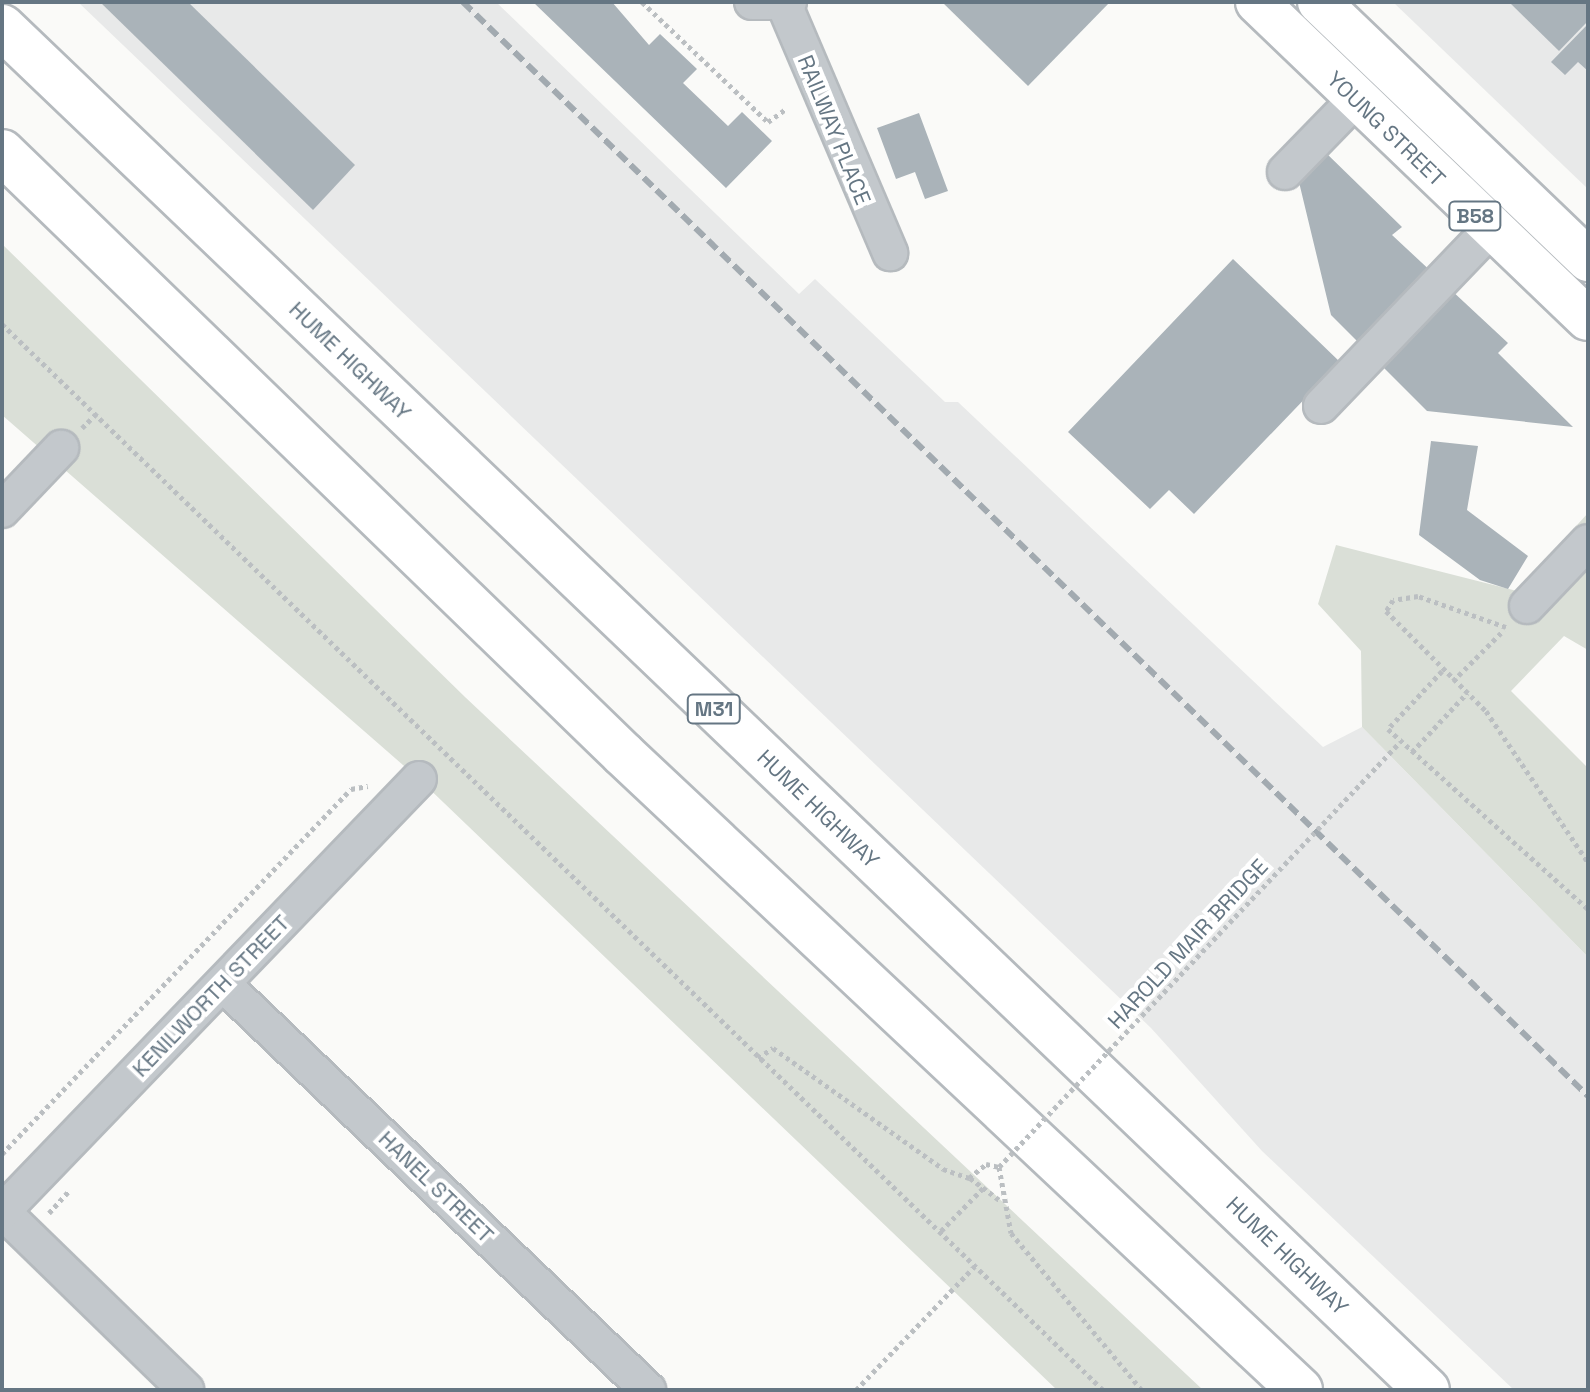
<!DOCTYPE html>
<html>
<head>
<meta charset="utf-8">
<style>
	body { margin:0 }
	#map { position:relative; width:1590px; height:1392px; overflow:hidden; background:#fafaf8; font-family:"Space Grotesk",sans-serif }
	div>[style] { position:absolute }
	.built>* { inset:0; background:#e8e9e9 }
	.green>* { inset:0; background:#dadfd7 }
	.building>* { inset:0; background:#aab3b9 }
	.path>* { height:5px; margin-top:-2.5px; transform-origin:0; background:repeating-linear-gradient(90deg,#bbbfc2 0 4px,transparent 0 8px) }
	.roads { filter:drop-shadow(2px 0 #b5babe) drop-shadow(-2px 0 #b5babe) drop-shadow(0 2px #b5babe) drop-shadow(0 -2px #b5babe) }
	.minor>* { height:34px; margin:-17px; padding:0 17px; transform-origin:17px; border-radius:17px; background:#c3c8cc }
	.major>* { height:42px; margin:-21px; padding:0 21px; transform-origin:21px; border-radius:21px; background:#fff }
	.highway>* { height:44px; margin:-22px; padding:0 22px; transform-origin:22px; border-radius:22px; background:#fff }
	.rail>* { height:6px; margin-top:-3px; transform-origin:0; background:repeating-linear-gradient(90deg,#a2aab0 0 12px,transparent 0 18px) }
	.path-bridge>* { height:5px; margin-top:-2.5px; transform-origin:0; background:repeating-linear-gradient(90deg,#bbbfc2 0 4px,transparent 0 8px) }
	span { translate:-50% -50%; white-space:nowrap; text-align:center; line-height:1.15; -webkit-text-stroke:8px #fff; paint-order:stroke }
	.shield-label span { padding:2px 6px; background:#fff; border:2px solid; border-radius:6px; -webkit-text-stroke-width:0 }
	.shield-label { font-size:20px; color:#657683; font-weight:700 }
	.street-label { font-size:22px; color:#657683 }
	.frame { position:absolute; inset:0; border:4px solid #657683; pointer-events:none }
</style>
</head>
<body>
<div id="map">
	<div class="built">
		<i style="clip-path:polygon(78px 2px,496px 2px,799px 294px,815px 279px,945px 402px,958px 402px,1323px 747px,1362px 727px,1588px 957px,1588px 1390px,1514px 1390px,1262px 1151px,1151px 1028px)"></i>
		<i style="clip-path:polygon(1393px 2px,1588px 2px,1588px 189px)"></i>
	</div>
	<div class="green">
		<i style="clip-path:polygon(2px 244px,465px 697px,1203px 1390px,1057px 1390px,419px 779px,2px 415px)"></i>
		<i style="clip-path:polygon(1588px 513px,1588px 650px,1564px 636px,1511px 691px,1588px 768px,1588px 957px,1362px 727px,1361px 651px,1318px 604px,1336px 545px,1517px 591px)"></i>
	</div>
	<div class="building">
		<i style="clip-path:polygon(100px 2px,188px 2px,355px 165px,313px 210px)"></i>
		<i style="clip-path:polygon(533px 2px,612px 2px,649px 45px,660px 34px,697px 69px,683px 83px,728px 126px,742px 112px,772px 141px,726px 188px)"></i>
		<i style="clip-path:polygon(942px 2px,1110px 2px,1028px 86px)"></i>
		<i style="clip-path:polygon(1509px 2px,1588px 2px,1588px 21px,1559px 51px)"></i>
		<i style="clip-path:polygon(1588px 24px,1588px 71px,1578px 62px,1565px 75px,1551px 62px)"></i>
		<i style="clip-path:polygon(919px 113px,948px 191px,925px 199px,915px 172px,896px 179px,877px 128px)"></i>
		<i style="clip-path:polygon(1324px 151px,1402px 227px,1392px 235px,1508px 343px,1498px 353px,1573px 427px,1427px 411px,1331px 315px,1298px 178px)"></i>
		<i style="clip-path:polygon(1233px 259px,1340px 362px,1194px 514px,1169px 490px,1150px 509px,1068px 432px)"></i>
		<i style="clip-path:polygon(1431px 441px,1478px 446px,1467px 510px,1528px 556px,1508px 589px,1480px 580px,1419px 535px)"></i>
	</div>
	<div class="path">
		<i style="left:642px;top:2px;width:174px;rotate:43.6deg"></i>
		<i style="left:768px;top:122px;width:22px;rotate:-36deg"></i>
		<i style="left:2px;top:324px;width:1533px;rotate:44.07deg"></i>
		<i style="left:82px;top:428px;width:20px;rotate:-45deg"></i>
		<i style="left:1506px;top:627px;width:93px;rotate:-160.6deg"></i>
		<i style="left:1418px;top:596px;width:25px;rotate:171deg"></i>
		<i style="left:1393px;top:600px;width:13px;rotate:122deg"></i>
		<i style="left:1386px;top:611px;width:141px;rotate:45deg"></i>
		<i style="left:1486px;top:711px;width:182px;rotate:56deg"></i>
		<i style="left:1442px;top:671px;width:79px;rotate:133deg"></i>
		<i style="left:1388px;top:729px;width:269px;rotate:42deg"></i>
		<i style="left:1453px;top:681px;width:72px;rotate:-45deg"></i>
		<i style="left:1412px;top:752px;width:81px;rotate:-47deg"></i>
		<i style="left:758px;top:1058px;width:18px;rotate:-34deg"></i>
		<i style="left:773px;top:1048px;width:209px;rotate:35.4deg"></i>
		<i style="left:943px;top:1169px;width:28px;rotate:19deg"></i>
		<i style="left:969px;top:1178px;width:22px;rotate:-39deg"></i>
		<i style="left:986px;top:1164px;width:13px;rotate:13deg"></i>
		<i style="left:999px;top:1167px;width:67px;rotate:79.7deg"></i>
		<i style="left:1011px;top:1233px;width:204px;rotate:50.2deg"></i>
		<i style="left:2px;top:1154px;width:505px;rotate:-46.28deg"></i>
		<i style="left:351px;top:789px;width:17px;rotate:-10deg"></i>
		<i style="left:970px;top:1178px;width:38px;rotate:37deg"></i>
		<i style="left:49px;top:1213px;width:30px;rotate:-48deg"></i>
		<i style="left:941px;top:1231px;width:63px;rotate:-45.6deg"></i>
		<i style="left:856px;top:1390px;width:173px;rotate:-46.2deg"></i>
	</div>
	<div class="roads">
		<div class="minor">
			<i style="left:752px;top:2px;width:37px"></i>
			<i style="left:784px;top:4px;width:271px;rotate:66.9deg"></i>
			<i style="left:1285px;top:172px;width:100px;rotate:-45.8deg"></i>
			<i style="left:1321px;top:406px;width:244px;rotate:-46.2deg"></i>
			<i style="left:1490px;top:230px;width:66px;rotate:-93.5deg"></i>
			<i style="left:2px;top:510px;width:86px;rotate:-46.4deg"></i>
			<i style="left:1527px;top:606px;width:88px;rotate:-46.4deg"></i>
			<i style="left:223px;top:984px;width:588px;rotate:43.69deg"></i>
			<i style="left:2px;top:1211px;width:257px;rotate:44.2deg"></i>
			<i style="left:2px;top:1212px;width:601px;rotate:-46.08deg"></i>
		</div>
		<div class="major">
			<i style="left:1257px;top:2px;width:458px;rotate:43.8deg"></i>
			<i style="left:1319px;top:2px;width:373px;rotate:43.8deg"></i>
		</div>
		<div class="highway">
			<i style="left:2px;top:27px;width:1972px;rotate:43.73deg"></i>
			<i style="left:2px;top:152px;width:865px;rotate:44.11deg"></i>
			<i style="left:623px;top:754px;width:929px;rotate:43.21deg"></i>
		</div>
	</div>
	<div class="rail">
		<i style="left:463px;top:2px;width:1569px;rotate:44.2deg"></i>
	</div>
	<div class="path-bridge">
		<i style="left:999px;top:1167px;width:584px;rotate:-46.66deg"></i>
	</div>
	<div class="shield-label">
		<span style="left:1475px;top:216px">B58</span>
		<span style="left:714px;top:709px">M31</span>
	</div>
	<div class="street-label">
		<span style="left:1386px;top:129px;rotate:44deg">YOUNG STREET</span>
		<span style="left:834px;top:130px;rotate:68deg">RAILWAY PLACE</span>
		<span style="left:350px;top:361px;rotate:44deg">HUME HIGHWAY</span>
		<span style="left:818px;top:809px;rotate:44deg">HUME HIGHWAY</span>
		<span style="left:1188px;top:944px;rotate:-47deg">HAROLD MAIR BRIDGE</span>
		<span style="left:211px;top:996px;rotate:-46deg">KENILWORTH STREET</span>
		<span style="left:436px;top:1187px;rotate:44deg">HANEL STREET</span>
		<span style="left:1287px;top:1256px;rotate:44deg">HUME HIGHWAY</span>
	</div>
	<div class="frame"></div>
</div>
</body>
</html>
